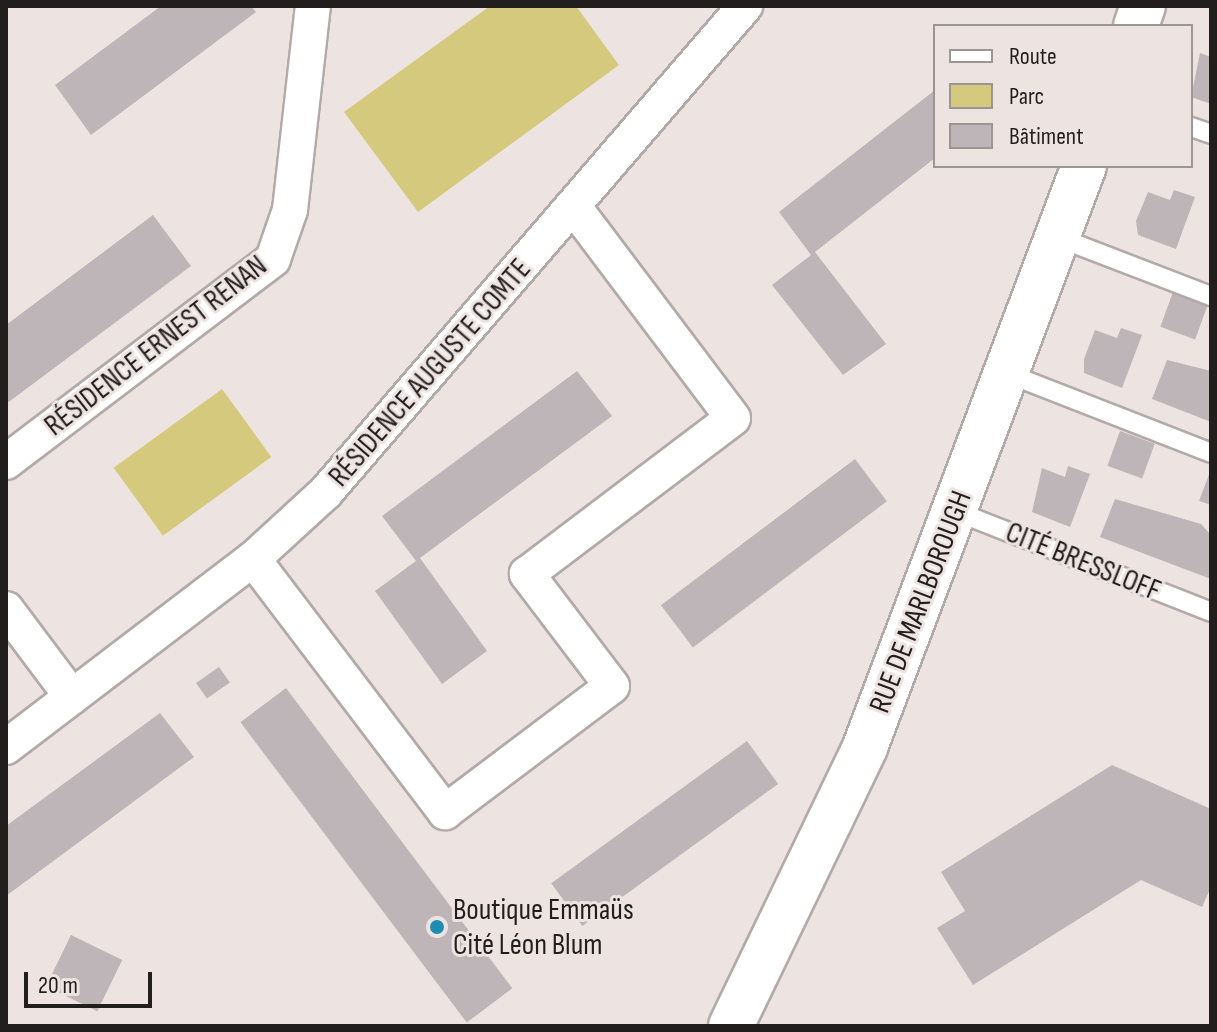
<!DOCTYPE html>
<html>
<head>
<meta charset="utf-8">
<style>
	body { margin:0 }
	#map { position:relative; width:1217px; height:1032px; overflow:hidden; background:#ede4e2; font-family:"Sofia Sans Condensed",sans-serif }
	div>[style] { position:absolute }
	.green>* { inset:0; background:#d5c97e; transform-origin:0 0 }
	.building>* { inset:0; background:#bdb5b7; transform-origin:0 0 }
	.roads { filter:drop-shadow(2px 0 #b2aaa8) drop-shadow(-2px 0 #b2aaa8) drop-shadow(0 2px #b2aaa8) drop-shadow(0 -2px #b2aaa8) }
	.service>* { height:18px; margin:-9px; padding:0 9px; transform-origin:9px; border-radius:9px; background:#fff }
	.minor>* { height:34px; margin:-17px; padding:0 17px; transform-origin:17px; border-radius:17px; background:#fff }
	.secondary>* { height:44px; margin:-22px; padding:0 22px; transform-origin:22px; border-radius:22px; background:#fff }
	.dots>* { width:22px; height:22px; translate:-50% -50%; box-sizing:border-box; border:4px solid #ede4e2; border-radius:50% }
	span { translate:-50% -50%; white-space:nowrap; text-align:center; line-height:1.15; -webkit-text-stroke:6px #ede4e2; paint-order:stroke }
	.street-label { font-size:30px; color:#211e1d }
	.poi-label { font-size:30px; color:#211e1d }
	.left { translate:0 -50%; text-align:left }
	.frame { position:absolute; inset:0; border:8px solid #211e1d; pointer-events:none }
	.legend { position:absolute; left:933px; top:24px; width:260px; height:144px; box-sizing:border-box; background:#ede4e2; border:2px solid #9b9593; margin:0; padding:10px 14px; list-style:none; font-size:24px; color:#211e1d }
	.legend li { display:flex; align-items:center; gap:16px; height:40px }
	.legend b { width:40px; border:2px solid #9b9593 }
	.scale { position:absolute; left:24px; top:972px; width:128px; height:36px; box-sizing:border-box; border:4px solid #211e1d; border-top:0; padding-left:10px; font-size:24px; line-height:28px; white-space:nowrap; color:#211e1d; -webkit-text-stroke:6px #ede4e2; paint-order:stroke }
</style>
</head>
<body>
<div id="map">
	<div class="green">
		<i style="clip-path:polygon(490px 6px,576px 6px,619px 65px,418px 212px,344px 112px)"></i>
		<i style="left:222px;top:389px;width:84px;height:134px;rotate:54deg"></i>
	</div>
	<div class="building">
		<i style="clip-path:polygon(161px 6px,251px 6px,256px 12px,91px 135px,55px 85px)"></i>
		<i style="clip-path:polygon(1200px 53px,1211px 57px,1211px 104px,1191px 97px)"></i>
		<i style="clip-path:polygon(935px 90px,935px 158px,815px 252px,886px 344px,843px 375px,772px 285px,811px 255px,779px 212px)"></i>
		<i style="clip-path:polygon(1174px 190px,1195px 197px,1176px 249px,1138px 235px,1136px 221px,1148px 192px,1170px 200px)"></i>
		<i style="clip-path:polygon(153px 215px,191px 266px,6px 404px,6px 325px)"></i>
		<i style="left:1173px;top:292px;width:37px;height:37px;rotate:20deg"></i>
		<i style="clip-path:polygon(1121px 328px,1142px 335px,1122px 388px,1084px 373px,1084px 359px,1095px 330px,1117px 338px)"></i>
		<i style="clip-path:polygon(1167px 360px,1211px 371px,1211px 422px,1152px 399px)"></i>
		<i style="clip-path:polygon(577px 371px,612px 416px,420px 558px,487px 651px,442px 684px,375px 591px,416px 561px,382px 516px)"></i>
		<i style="left:1120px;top:431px;width:37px;height:37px;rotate:20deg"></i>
		<i style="left:855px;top:459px;width:53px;height:243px;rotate:53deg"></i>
		<i style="clip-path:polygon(1068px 466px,1090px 474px,1070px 527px,1032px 512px,1042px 468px,1065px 477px)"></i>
		<i style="clip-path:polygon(1211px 469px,1211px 505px,1199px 501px)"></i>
		<i style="clip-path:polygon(1115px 499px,1201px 524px,1211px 535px,1211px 579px,1100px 537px)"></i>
		<i style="left:219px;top:667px;width:19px;height:28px;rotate:55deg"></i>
		<i style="left:286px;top:688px;width:376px;height:57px;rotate:53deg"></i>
		<i style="clip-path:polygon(160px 713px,194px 757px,6px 896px,6px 826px)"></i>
		<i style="left:747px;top:741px;width:53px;height:242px;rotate:54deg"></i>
		<i style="clip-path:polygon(1112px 765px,1211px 809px,1211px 887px,1202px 907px,1141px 880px,973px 985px,937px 928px,965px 911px,941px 872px)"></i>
		<i style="left:71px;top:935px;width:57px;height:57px;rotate:26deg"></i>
	</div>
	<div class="roads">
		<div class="service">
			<i style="left:1191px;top:127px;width:21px;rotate:19deg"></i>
			<i style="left:1057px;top:237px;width:165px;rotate:21deg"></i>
			<i style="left:1006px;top:373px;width:220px;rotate:21.3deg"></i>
			<i style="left:955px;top:511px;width:275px;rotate:21.5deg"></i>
		</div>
		<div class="minor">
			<i style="left:6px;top:462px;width:335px;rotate:-37.2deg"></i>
			<i style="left:273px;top:259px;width:52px;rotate:-70.9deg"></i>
			<i style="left:290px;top:210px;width:205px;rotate:-83.6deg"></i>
			<i style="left:253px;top:559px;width:318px;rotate:52.8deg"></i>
			<i style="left:445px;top:812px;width:209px;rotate:-37deg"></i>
			<i style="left:612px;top:686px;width:141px;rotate:-127.2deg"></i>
			<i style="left:527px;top:574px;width:258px;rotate:-37.1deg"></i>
			<i style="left:733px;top:418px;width:264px;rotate:-127deg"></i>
			<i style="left:6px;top:609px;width:110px;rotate:53.1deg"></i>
			<i style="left:6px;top:747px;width:310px;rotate:-37.3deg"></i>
			<i style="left:253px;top:559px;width:99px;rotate:-42.5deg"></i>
			<i style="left:326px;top:492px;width:642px;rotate:-49.23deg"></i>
		</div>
		<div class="secondary">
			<i style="left:1136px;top:26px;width:21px;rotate:-71deg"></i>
			<i style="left:731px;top:1026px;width:310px;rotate:-64.3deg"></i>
			<i style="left:865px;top:747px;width:621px;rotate:-69.35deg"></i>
		</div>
	</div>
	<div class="dots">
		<i style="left:437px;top:927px;background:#208cb2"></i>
	</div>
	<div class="street-label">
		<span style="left:156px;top:346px;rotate:-38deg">RÉSIDENCE ERNEST RENAN</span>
		<span style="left:430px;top:373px;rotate:-49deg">RÉSIDENCE AUGUSTE COMTE</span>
		<span style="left:1083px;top:562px;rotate:22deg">CITÉ BRESSLOFF</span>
		<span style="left:921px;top:602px;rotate:-69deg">RUE DE MARLBOROUGH</span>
	</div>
	<div class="poi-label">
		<span class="left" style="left:453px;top:927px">Boutique Emmaüs<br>Cité Léon Blum</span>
	</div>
	<div class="frame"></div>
	<ul class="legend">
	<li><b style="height:10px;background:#fff"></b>Route</li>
	<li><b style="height:22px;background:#d5c97e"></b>Parc</li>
	<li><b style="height:22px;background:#bdb5b7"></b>Bâtiment</li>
	</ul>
	<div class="scale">20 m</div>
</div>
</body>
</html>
